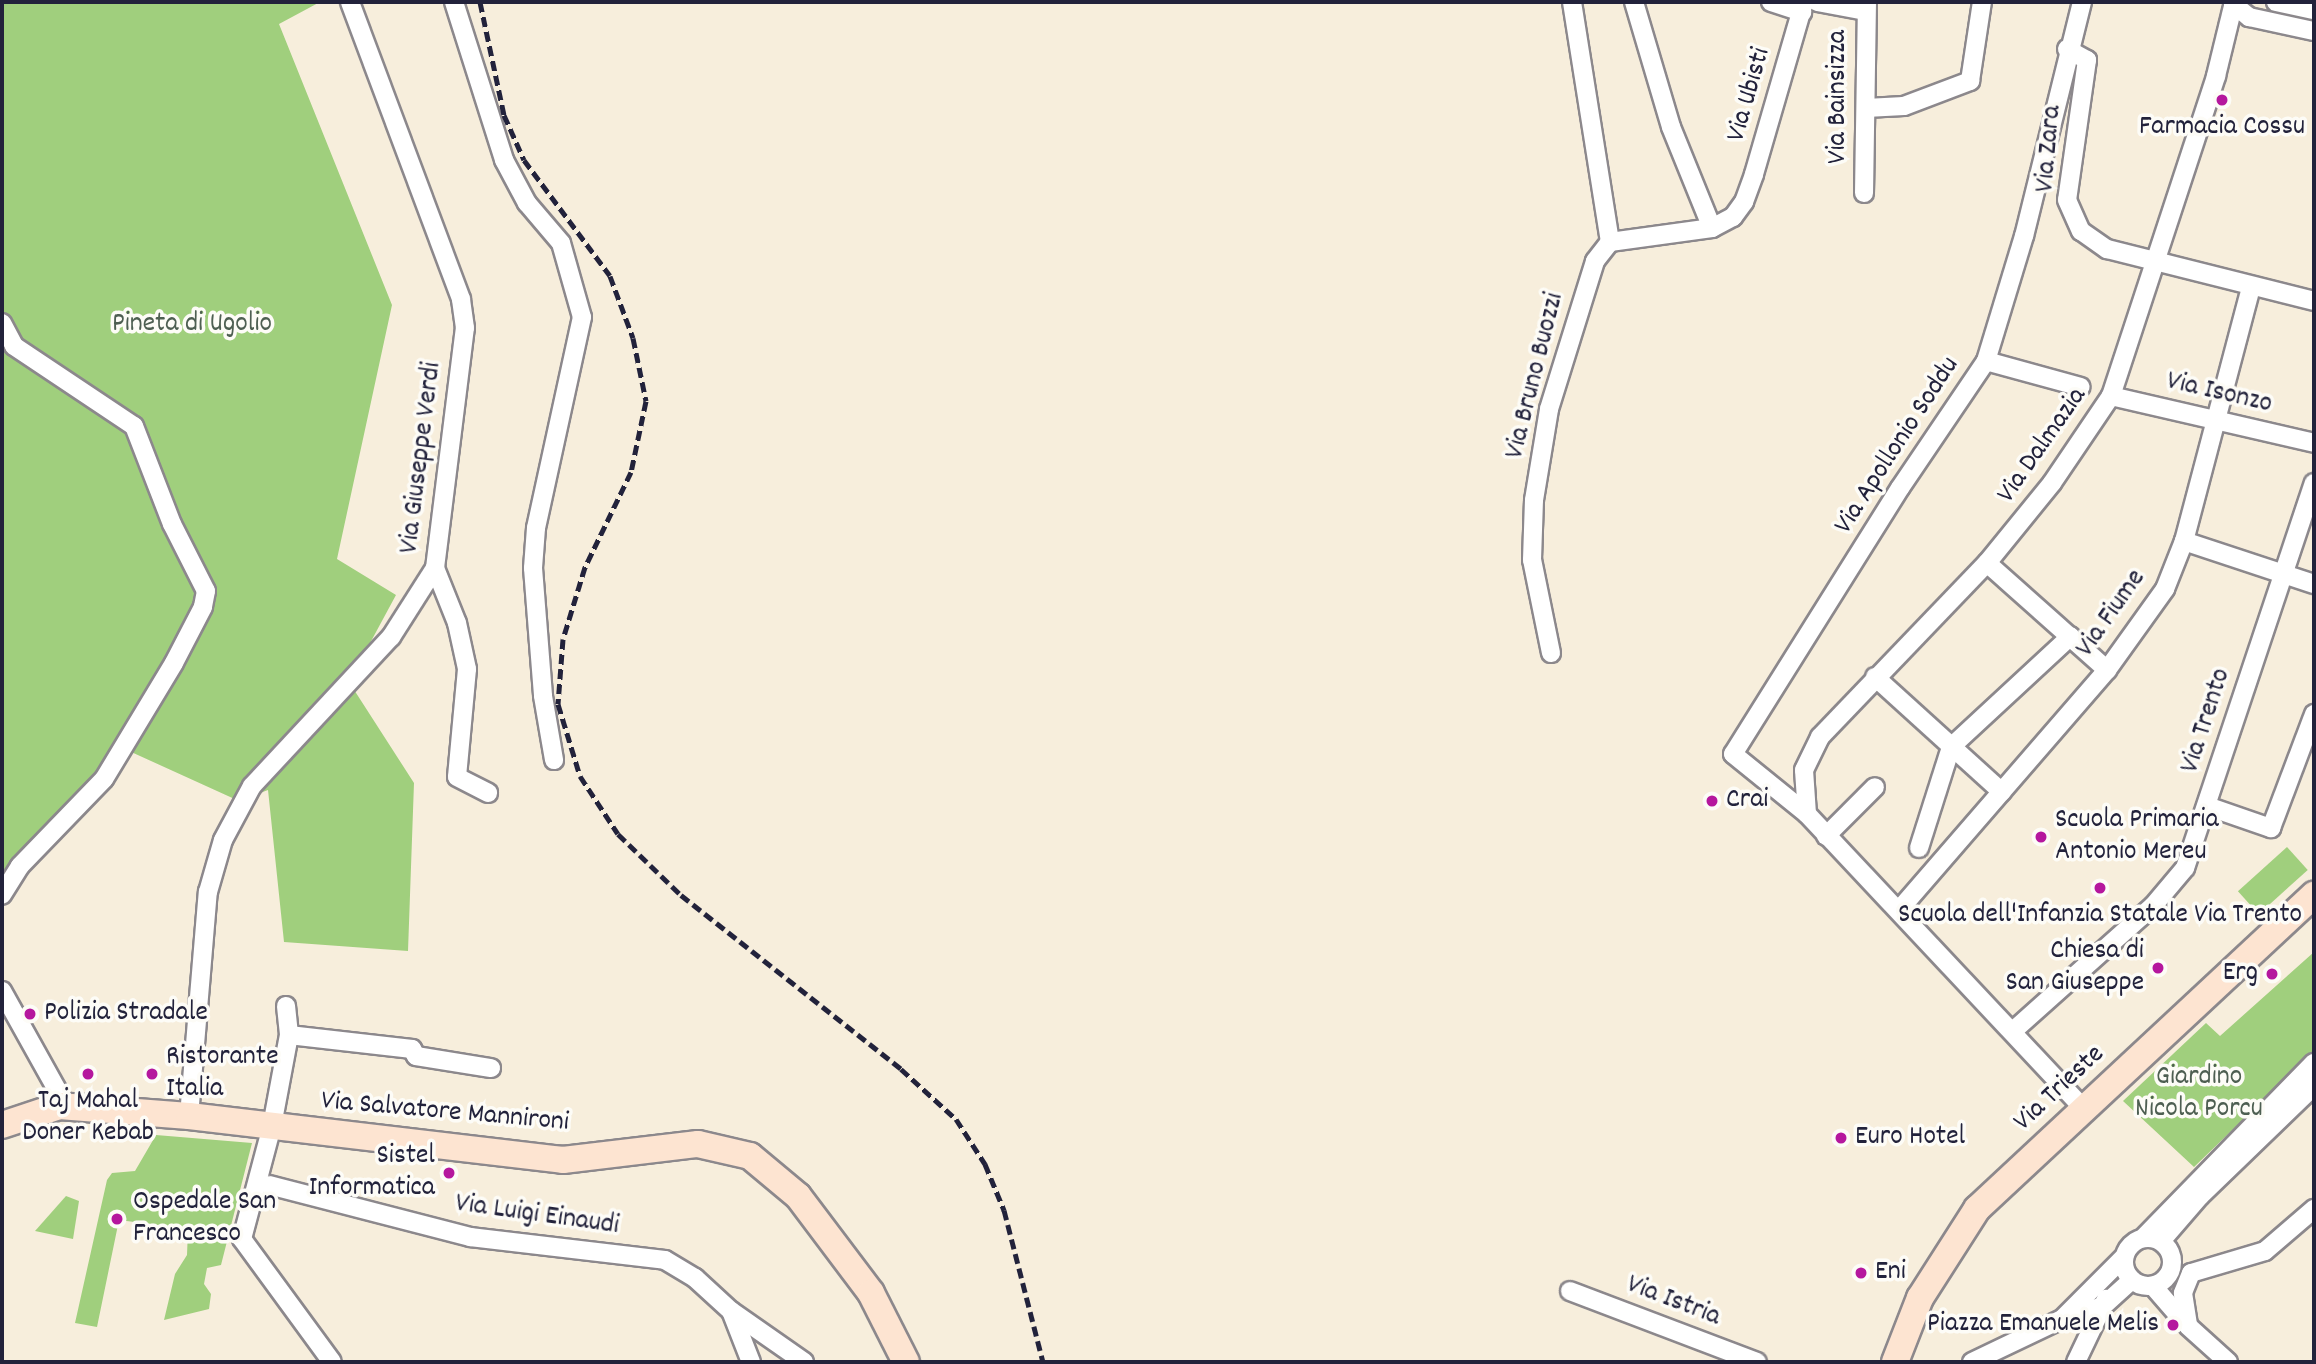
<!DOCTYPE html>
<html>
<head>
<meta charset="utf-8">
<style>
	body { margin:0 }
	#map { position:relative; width:2316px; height:1364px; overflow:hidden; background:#f7eedc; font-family:Dekko,sans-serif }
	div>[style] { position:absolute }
	.green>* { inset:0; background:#a0cf7d; transform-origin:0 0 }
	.roads { filter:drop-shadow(2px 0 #8c888c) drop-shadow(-2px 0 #8c888c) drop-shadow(0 2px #8c888c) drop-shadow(0 -2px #8c888c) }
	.street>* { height:18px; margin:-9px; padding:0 9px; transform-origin:9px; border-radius:9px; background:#fff }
	.street>.ring { margin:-9px; padding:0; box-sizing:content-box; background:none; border:18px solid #fff; border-radius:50% }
	.secondary>* { height:26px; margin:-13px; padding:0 13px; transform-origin:13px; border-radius:13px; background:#fde4d1 }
	.rail>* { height:5px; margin-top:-2.5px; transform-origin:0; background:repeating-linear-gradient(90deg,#22223b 0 10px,transparent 0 15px) }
	.dots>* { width:19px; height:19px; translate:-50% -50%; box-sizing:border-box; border:4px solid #fdfcf7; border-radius:50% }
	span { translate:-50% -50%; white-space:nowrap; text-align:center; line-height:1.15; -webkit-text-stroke:7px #fdfcf7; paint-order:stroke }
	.street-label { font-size:28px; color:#22223b }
	.poi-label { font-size:28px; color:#22223b }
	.left { translate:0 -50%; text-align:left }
	.right { translate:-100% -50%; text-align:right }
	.park-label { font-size:28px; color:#4e5f52 }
	.frame { position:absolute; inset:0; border:4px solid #22223b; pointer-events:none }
</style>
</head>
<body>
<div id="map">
	<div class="green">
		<i style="clip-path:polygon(2px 2px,320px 2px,279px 24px,392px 305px,337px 559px,396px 595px,349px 682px,414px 783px,408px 951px,284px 942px,268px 790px,239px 801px,118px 746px,2px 880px)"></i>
		<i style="left:2287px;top:847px;width:31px;height:66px;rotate:48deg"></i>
		<i style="clip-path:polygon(2314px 952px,2314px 1051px,2194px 1167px,2123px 1101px,2206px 1023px,2220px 1036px)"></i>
		<i style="clip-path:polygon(156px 1135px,252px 1143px,221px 1265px,207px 1268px,204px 1284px,211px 1294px,209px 1309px,164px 1320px,175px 1274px,187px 1255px,188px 1229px,119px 1220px,97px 1327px,75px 1323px,107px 1180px,112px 1173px,135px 1171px)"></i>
		<i style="clip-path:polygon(66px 1196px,79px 1201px,73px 1239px,35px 1231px)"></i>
	</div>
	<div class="roads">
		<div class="street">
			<i style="left:454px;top:2px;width:166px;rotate:72.4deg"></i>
			<i style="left:504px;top:160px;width:49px;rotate:61.9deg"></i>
			<i style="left:527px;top:203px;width:52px;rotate:49.6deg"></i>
			<i style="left:561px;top:243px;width:77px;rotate:74.2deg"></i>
			<i style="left:582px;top:317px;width:216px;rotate:102.3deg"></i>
			<i style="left:536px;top:528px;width:40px;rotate:94.3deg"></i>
			<i style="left:533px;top:568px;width:128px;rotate:85.5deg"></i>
			<i style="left:543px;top:696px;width:65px;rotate:80.2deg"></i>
			<i style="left:1572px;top:2px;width:243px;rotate:81deg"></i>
			<i style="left:1634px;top:2px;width:130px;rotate:73.5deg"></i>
			<i style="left:1671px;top:127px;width:109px;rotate:67.9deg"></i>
			<i style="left:1771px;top:2px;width:33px;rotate:18deg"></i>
			<i style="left:1817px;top:2px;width:49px;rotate:10.6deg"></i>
			<i style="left:2082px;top:2px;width:241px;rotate:103.9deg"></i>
			<i style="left:2024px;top:236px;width:131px;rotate:106.9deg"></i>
			<i style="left:1986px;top:361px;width:153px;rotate:124.1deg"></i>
			<i style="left:1900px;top:488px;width:314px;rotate:122.1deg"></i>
			<i style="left:1733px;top:754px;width:95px;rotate:39deg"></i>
			<i style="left:1807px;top:814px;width:406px;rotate:46.8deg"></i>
			<i style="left:2276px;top:2px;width:39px;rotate:12deg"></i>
			<i style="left:2233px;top:4px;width:21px;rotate:39deg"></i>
			<i style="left:2249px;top:17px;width:66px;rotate:12.2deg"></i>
			<i style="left:2067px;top:49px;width:23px;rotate:29deg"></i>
			<i style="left:2087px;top:60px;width:141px;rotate:98.1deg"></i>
			<i style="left:2067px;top:200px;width:34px;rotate:66deg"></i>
			<i style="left:2081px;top:231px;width:32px;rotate:35deg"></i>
			<i style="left:2107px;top:249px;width:213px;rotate:14.1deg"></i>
			<i style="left:1866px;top:108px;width:38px;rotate:-3deg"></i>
			<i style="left:1904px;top:106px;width:71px;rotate:-20.7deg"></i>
			<i style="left:1970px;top:81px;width:80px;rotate:-81.4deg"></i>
			<i style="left:1864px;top:193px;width:191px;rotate:-89.1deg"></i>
			<i style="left:2px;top:323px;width:26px;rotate:62deg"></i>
			<i style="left:14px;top:346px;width:144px;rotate:33.7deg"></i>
			<i style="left:134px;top:426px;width:105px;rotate:68.8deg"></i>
			<i style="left:172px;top:524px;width:75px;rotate:63.1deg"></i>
			<i style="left:206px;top:591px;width:16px;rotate:101deg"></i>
			<i style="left:203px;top:607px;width:63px;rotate:117.4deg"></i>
			<i style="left:174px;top:663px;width:135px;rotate:121.1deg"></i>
			<i style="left:104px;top:779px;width:121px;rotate:134deg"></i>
			<i style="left:20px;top:866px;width:34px;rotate:122deg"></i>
			<i style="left:1986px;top:361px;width:98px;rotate:15.3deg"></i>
			<i style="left:2111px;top:396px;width:208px;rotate:13deg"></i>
			<i style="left:2184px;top:541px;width:137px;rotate:18.3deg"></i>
			<i style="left:1987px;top:563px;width:161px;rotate:41.7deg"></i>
			<i style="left:435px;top:568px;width:59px;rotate:68.2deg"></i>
			<i style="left:457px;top:623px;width:47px;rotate:77.7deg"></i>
			<i style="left:467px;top:669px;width:108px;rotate:95.3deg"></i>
			<i style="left:457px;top:777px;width:35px;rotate:27deg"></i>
			<i style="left:1551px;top:653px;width:95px;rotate:-101.5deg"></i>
			<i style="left:1532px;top:560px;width:60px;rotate:-88.1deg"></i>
			<i style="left:1534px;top:500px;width:92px;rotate:-80.6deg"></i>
			<i style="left:1549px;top:409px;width:155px;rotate:-72.7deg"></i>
			<i style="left:1595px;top:261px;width:24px;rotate:-52deg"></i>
			<i style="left:1610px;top:242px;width:103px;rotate:-7.8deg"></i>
			<i style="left:1712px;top:228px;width:24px;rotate:-28deg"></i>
			<i style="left:1733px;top:217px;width:19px;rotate:-54deg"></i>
			<i style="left:1744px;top:202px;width:30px;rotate:-70deg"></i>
			<i style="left:1754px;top:174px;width:179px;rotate:-73.8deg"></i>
			<i style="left:1875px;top:677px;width:171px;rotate:42.2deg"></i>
			<i style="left:2207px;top:806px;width:68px;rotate:19deg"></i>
			<i style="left:2271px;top:828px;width:122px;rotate:-69.3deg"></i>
			<i style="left:1807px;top:814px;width:44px;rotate:-93.9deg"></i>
			<i style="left:1804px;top:770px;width:37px;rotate:-64deg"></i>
			<i style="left:1820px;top:737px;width:241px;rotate:-46.2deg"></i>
			<i style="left:1987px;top:563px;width:103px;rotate:-50.9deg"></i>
			<i style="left:2052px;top:483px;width:105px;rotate:-55.9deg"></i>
			<i style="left:2111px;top:396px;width:337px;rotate:-71.8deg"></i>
			<i style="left:2216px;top:76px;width:76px;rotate:-76.3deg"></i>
			<i style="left:1826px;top:836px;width:69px;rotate:-45deg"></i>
			<i style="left:1919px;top:848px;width:106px;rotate:-72.4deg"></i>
			<i style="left:1951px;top:747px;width:163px;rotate:-42.8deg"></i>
			<i style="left:1900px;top:909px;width:316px;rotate:-49.1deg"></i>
			<i style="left:2107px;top:670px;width:100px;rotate:-54.4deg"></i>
			<i style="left:2165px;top:589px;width:52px;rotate:-68.4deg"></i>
			<i style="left:2184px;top:541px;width:263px;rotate:-75.2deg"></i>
			<i style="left:2px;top:991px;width:113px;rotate:60.9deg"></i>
			<i style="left:57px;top:1090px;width:16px;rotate:83deg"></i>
			<i style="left:286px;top:1006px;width:29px;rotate:84deg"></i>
			<i style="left:289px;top:1035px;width:93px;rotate:100.6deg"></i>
			<i style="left:272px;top:1126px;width:117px;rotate:104.9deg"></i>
			<i style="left:242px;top:1239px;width:152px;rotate:53.8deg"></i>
			<i style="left:2013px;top:1031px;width:188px;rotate:-41.8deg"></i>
			<i style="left:2153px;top:906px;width:50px;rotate:-49.9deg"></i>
			<i style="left:2185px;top:868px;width:406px;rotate:-71.5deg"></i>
			<i style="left:289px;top:1035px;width:124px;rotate:6.5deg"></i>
			<i style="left:412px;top:1049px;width:8px;rotate:60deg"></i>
			<i style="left:416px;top:1056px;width:76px;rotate:9.1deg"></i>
			<i style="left:189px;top:1116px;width:225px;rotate:-85.2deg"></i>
			<i style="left:208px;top:892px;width:54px;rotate:-73.9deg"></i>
			<i style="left:223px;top:840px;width:61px;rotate:-61.8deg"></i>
			<i style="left:252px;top:786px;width:204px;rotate:-47deg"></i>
			<i style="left:391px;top:637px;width:82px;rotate:-57.5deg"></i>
			<i style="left:435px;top:568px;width:242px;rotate:-82.9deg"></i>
			<i style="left:465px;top:328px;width:29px;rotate:-98deg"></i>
			<i style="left:461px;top:299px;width:317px;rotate:-110.5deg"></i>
			<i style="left:269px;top:1185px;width:208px;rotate:14.5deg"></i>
			<i style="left:470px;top:1237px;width:196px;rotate:6.7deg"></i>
			<i style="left:665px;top:1260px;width:35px;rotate:31deg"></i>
			<i style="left:695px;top:1278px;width:49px;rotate:42.5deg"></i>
			<i style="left:731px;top:1311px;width:55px;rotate:68.6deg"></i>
			<i class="ring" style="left:2124px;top:1238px;width:30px;height:30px"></i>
			<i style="left:2143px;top:1238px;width:245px;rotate:-45.7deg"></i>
			<i style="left:2161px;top:1241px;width:60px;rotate:-49.1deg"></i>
			<i style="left:2200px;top:1196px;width:158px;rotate:-44deg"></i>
			<i style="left:2191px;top:1273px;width:77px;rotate:-16.6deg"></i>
			<i style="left:2265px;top:1251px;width:65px;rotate:-40.6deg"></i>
			<i style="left:2191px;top:1273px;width:22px;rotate:112deg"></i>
			<i style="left:2183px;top:1293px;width:33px;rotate:81deg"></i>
			<i style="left:2188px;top:1326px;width:54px;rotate:42deg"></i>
			<i style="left:2153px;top:1286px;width:49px;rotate:49.1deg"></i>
			<i style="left:1570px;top:1291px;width:200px;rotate:20.8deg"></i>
			<i style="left:731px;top:1311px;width:89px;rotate:34.9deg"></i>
			<i style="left:2064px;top:1317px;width:85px;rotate:-45deg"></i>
			<i style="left:1972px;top:1362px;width:100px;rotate:-25.5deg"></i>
			<i style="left:2062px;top:1319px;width:43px;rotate:-17.6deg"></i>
			<i style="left:2103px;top:1306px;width:39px;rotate:-42deg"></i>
			<i style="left:2076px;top:1362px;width:70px;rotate:-64.5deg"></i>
		</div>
		<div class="secondary">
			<i style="left:2px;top:1125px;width:60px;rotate:-18.4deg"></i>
			<i style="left:59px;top:1106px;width:130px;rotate:4.4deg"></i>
			<i style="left:189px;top:1116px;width:377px;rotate:6.7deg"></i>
			<i style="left:563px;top:1160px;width:136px;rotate:-6.8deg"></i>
			<i style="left:698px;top:1144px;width:53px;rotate:13deg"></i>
			<i style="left:750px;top:1156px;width:62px;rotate:39.8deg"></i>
			<i style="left:798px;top:1196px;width:121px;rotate:53deg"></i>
			<i style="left:871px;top:1293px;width:77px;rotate:63.1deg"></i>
			<i style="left:1895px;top:1362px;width:69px;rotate:-68.7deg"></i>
			<i style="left:1920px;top:1298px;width:106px;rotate:-57.4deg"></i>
			<i style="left:1977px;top:1209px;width:461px;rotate:-43deg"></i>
		</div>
	</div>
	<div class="rail">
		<i style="left:480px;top:2px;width:116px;rotate:78deg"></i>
		<i style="left:504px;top:115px;width:49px;rotate:66deg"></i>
		<i style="left:524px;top:160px;width:144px;rotate:53.4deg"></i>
		<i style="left:610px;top:276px;width:66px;rotate:69.6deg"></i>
		<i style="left:633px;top:338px;width:64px;rotate:78.3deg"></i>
		<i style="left:646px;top:401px;width:73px;rotate:101.9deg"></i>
		<i style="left:631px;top:472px;width:106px;rotate:115.8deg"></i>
		<i style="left:585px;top:567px;width:75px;rotate:107deg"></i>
		<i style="left:563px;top:639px;width:65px;rotate:94.4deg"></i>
		<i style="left:558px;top:704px;width:75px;rotate:73deg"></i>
		<i style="left:580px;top:776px;width:69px;rotate:56.8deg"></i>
		<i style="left:618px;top:834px;width:88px;rotate:44.1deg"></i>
		<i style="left:681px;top:895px;width:280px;rotate:38.3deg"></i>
		<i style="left:901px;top:1069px;width:74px;rotate:42.3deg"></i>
		<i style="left:956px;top:1119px;width:54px;rotate:57.2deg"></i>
		<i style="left:985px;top:1164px;width:50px;rotate:67.6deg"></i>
		<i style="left:1004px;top:1210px;width:157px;rotate:75.6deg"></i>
	</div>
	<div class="dots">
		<i style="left:2222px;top:100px;background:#b5179e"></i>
		<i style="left:1712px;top:801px;background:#b5179e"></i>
		<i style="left:2041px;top:837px;background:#b5179e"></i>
		<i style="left:2100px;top:888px;background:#b5179e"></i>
		<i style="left:2158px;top:968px;background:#b5179e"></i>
		<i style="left:2272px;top:974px;background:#b5179e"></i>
		<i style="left:30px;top:1014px;background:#b5179e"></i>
		<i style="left:88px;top:1074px;background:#b5179e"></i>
		<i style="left:152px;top:1074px;background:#b5179e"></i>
		<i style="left:1841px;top:1138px;background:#b5179e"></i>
		<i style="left:449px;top:1173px;background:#b5179e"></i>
		<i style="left:117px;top:1219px;background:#b5179e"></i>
		<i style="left:1861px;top:1273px;background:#b5179e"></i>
		<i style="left:2173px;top:1325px;background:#b5179e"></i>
	</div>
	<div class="street-label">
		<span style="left:1750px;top:95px;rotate:-74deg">Via Ubisti</span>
		<span style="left:1839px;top:97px;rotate:-90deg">Via Bainsizza</span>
		<span style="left:2050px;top:149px;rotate:-85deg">Via Zara</span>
		<span style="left:1536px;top:376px;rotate:-76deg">Via Bruno Buozzi</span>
		<span style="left:2219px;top:394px;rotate:13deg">Via Isonzo</span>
		<span style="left:1898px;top:446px;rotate:-57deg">Via Apollonio Soddu</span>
		<span style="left:2043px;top:446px;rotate:-55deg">Via Dalmazia</span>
		<span style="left:422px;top:458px;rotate:-83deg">Via Giuseppe Verdi</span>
		<span style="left:2112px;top:614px;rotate:-55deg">Via Fiume</span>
		<span style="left:2207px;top:721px;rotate:-72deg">Via Trento</span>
		<span style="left:2060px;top:1089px;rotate:-43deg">Via Trieste</span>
		<span style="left:445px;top:1113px;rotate:5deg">Via Salvatore Mannironi</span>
		<span style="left:537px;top:1216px;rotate:8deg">Via Luigi Einaudi</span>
		<span style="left:1673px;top:1302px;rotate:21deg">Via Istria</span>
	</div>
	<div class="poi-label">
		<span style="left:2222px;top:128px">Farmacia Cossu</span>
		<span class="left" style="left:1726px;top:801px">Crai</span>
		<span class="left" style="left:2055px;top:837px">Scuola Primaria<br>Antonio Mereu</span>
		<span style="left:2100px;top:916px">Scuola dell'Infanzia Statale Via Trento</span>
		<span class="right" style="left:2144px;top:968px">Chiesa di<br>San Giuseppe</span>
		<span class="right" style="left:2258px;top:974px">Erg</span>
		<span class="left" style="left:44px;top:1014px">Polizia Stradale</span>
		<span class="left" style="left:166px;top:1074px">Ristorante<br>Italia</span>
		<span style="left:88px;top:1118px">Taj Mahal<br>Doner Kebab</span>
		<span class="left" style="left:1855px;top:1138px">Euro Hotel</span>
		<span class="right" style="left:435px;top:1173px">Sistel<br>Informatica</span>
		<span class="left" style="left:133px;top:1219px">Ospedale San<br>Francesco</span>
		<span class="left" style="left:1875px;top:1273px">Eni</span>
		<span class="right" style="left:2159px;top:1325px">Piazza Emanuele Melis</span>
	</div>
	<div class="park-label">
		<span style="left:192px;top:325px">Pineta di Ugolio</span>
		<span style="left:2199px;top:1094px">Giardino<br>Nicola Porcu</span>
	</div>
	<div class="frame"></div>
</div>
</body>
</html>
